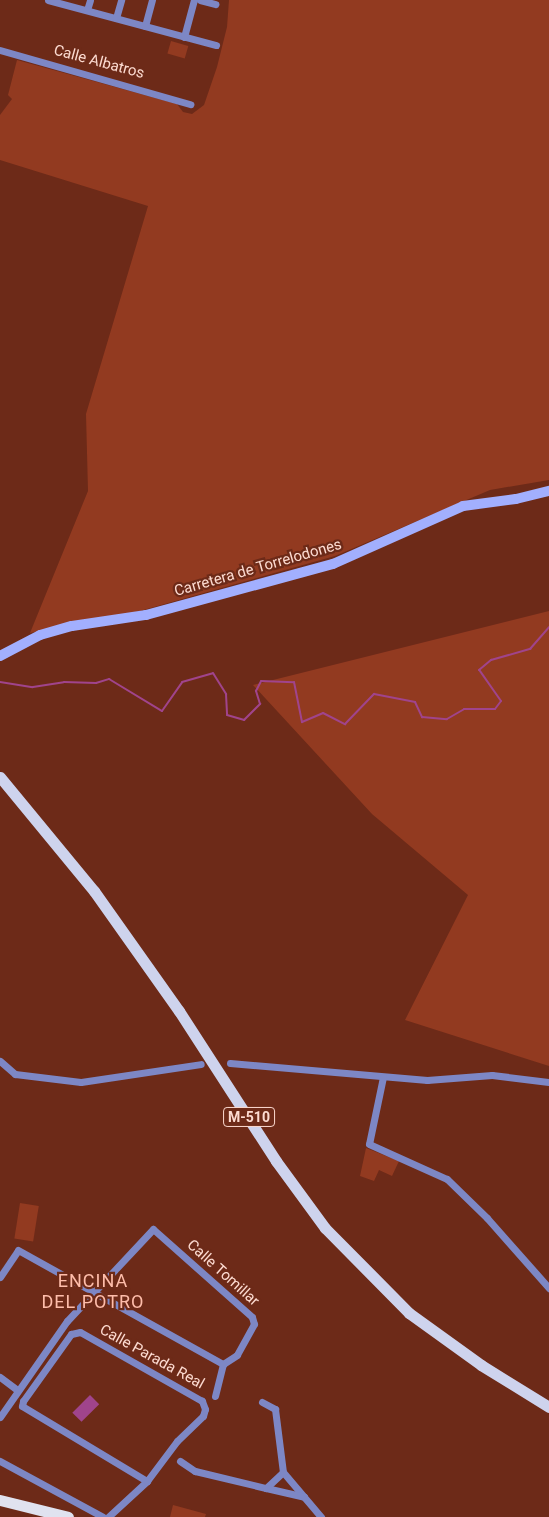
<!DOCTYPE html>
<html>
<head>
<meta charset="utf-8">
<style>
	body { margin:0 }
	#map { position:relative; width:549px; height:1517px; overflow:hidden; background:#6d2a18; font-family:Roboto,sans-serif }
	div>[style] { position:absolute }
	.green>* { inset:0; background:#923a20; transform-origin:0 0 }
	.water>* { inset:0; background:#a0448c; transform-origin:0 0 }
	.stream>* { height:2px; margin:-1px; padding:0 1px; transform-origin:1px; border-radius:1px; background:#a0448c }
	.minor>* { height:7px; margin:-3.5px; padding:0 3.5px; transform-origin:3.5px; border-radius:3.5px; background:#7d87c5 }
	.secondary>* { height:10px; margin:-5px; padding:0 5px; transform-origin:5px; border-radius:5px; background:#a2affe }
	.primary>* { height:11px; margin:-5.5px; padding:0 5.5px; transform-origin:5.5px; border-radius:5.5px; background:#ced3ed }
	.trunk>* { height:11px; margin:-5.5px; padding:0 5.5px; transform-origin:5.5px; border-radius:5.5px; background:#e0e2ef }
	span { translate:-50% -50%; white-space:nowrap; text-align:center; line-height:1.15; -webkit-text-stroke:4.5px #6d2a18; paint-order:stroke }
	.shield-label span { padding:1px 4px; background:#6d2a18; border:1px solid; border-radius:4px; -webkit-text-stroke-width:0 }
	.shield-label { font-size:14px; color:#fddbd1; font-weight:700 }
	.street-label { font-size:15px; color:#fddbd1 }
	.quarter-label { font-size:18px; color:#febdaa; letter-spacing:1px }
</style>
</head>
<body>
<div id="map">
	<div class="green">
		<i style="clip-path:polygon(229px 0,549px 0,549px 480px,490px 490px,335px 556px,140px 611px,30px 633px,88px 491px,86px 414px,148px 206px,0 160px,0 115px,12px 99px,8px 95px,17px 60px,177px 104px,183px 112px,192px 114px,204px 105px,217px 67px,227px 27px)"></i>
		<i style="left:171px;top:41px;width:18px;height:13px;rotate:16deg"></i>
		<i style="clip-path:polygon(549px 611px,549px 1066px,405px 1020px,468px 895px,372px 814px,253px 685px)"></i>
		<i style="clip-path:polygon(366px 1148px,399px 1161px,392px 1176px,379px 1170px,374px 1181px,360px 1176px)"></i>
		<i style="left:20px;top:1203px;width:19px;height:36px;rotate:9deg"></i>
		<i style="clip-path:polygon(173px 1505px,206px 1514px,205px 1517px,170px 1517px)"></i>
	</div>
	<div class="water">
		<i style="left:90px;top:1395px;width:13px;height:25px;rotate:45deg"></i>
	</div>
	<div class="stream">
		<i style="left:0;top:682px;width:33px;rotate:9deg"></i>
		<i style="left:33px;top:687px;width:31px;rotate:-9deg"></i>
		<i style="left:64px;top:682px;width:32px;rotate:2deg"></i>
		<i style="left:96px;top:683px;width:14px;rotate:-17deg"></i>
		<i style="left:109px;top:679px;width:62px;rotate:31.1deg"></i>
		<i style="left:162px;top:711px;width:35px;rotate:-55deg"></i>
		<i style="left:182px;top:682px;width:32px;rotate:-16deg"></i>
		<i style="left:213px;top:673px;width:25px;rotate:58deg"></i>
		<i style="left:226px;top:694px;width:21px;rotate:87deg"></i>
		<i style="left:227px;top:715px;width:18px;rotate:16deg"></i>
		<i style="left:244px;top:720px;width:23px;rotate:-45deg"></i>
		<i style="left:260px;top:704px;width:14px;rotate:-107deg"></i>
		<i style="left:256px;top:691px;width:11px;rotate:-63deg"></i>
		<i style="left:261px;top:681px;width:33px;rotate:2deg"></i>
		<i style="left:294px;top:682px;width:41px;rotate:78.7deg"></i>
		<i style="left:302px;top:722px;width:23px;rotate:-23deg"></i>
		<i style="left:323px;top:713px;width:25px;rotate:27deg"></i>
		<i style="left:345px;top:724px;width:42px;rotate:-46deg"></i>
		<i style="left:374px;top:694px;width:42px;rotate:11deg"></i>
		<i style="left:415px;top:702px;width:17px;rotate:65deg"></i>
		<i style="left:422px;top:717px;width:25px;rotate:5deg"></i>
		<i style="left:447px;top:719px;width:20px;rotate:-30deg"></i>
		<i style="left:464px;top:709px;width:31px"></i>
		<i style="left:495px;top:709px;width:10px;rotate:-53deg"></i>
		<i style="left:501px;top:701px;width:38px;rotate:-125deg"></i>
		<i style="left:479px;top:670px;width:16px;rotate:-40deg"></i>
		<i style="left:491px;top:660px;width:41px;rotate:-15.8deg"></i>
		<i style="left:530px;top:649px;width:29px;rotate:-49deg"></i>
	</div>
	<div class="minor">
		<i style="left:48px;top:0;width:174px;rotate:15deg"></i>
		<i style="left:200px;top:0;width:16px;rotate:15deg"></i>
		<i style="left:87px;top:10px;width:10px;rotate:-73deg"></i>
		<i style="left:116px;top:18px;width:19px;rotate:-74deg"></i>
		<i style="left:145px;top:26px;width:27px;rotate:-75deg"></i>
		<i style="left:184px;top:37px;width:38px;rotate:-75deg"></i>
		<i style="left:0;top:50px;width:198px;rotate:15.9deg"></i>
		<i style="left:0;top:1061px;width:20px;rotate:41deg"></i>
		<i style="left:15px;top:1074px;width:66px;rotate:6.9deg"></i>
		<i style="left:81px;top:1082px;width:121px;rotate:-8.5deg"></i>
		<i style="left:230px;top:1063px;width:198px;rotate:4.9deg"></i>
		<i style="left:427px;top:1080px;width:65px;rotate:-4.4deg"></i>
		<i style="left:492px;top:1075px;width:57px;rotate:7deg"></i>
		<i style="left:383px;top:1077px;width:68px;rotate:101.8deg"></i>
		<i style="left:369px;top:1144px;width:85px;rotate:24.2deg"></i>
		<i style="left:447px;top:1179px;width:56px;rotate:44.3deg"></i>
		<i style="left:487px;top:1218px;width:94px;rotate:48.5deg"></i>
		<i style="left:0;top:1277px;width:32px;rotate:-56deg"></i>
		<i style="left:18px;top:1250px;width:235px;rotate:29.1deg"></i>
		<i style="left:0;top:1377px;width:21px;rotate:37deg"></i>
		<i style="left:262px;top:1402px;width:15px;rotate:28deg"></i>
		<i style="left:275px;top:1409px;width:64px;rotate:82.8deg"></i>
		<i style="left:283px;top:1472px;width:59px;rotate:49.8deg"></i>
		<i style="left:0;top:1417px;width:117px;rotate:-55.1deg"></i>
		<i style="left:67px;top:1321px;width:126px;rotate:-46.9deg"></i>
		<i style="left:153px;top:1229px;width:132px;rotate:41.6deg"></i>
		<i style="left:252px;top:1317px;width:7px;rotate:74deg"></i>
		<i style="left:254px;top:1324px;width:35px;rotate:119deg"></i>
		<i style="left:237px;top:1355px;width:17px;rotate:147deg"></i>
		<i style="left:223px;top:1364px;width:33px;rotate:104deg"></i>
		<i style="left:0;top:1461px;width:117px;rotate:28.5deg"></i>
		<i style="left:180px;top:1461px;width:18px;rotate:34deg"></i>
		<i style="left:195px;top:1471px;width:73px;rotate:13.5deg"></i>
		<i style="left:266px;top:1488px;width:23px;rotate:-43deg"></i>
		<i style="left:266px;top:1488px;width:39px;rotate:13deg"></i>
		<i style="left:108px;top:1517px;width:53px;rotate:-42.7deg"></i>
		<i style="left:147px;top:1481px;width:50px;rotate:-53.1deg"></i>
		<i style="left:177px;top:1441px;width:36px;rotate:-44deg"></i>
		<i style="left:203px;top:1416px;width:7px;rotate:-74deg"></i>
		<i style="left:205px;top:1409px;width:9px;rotate:-111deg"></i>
		<i style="left:202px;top:1401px;width:140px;rotate:-150.5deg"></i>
		<i style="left:80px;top:1332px;width:9px;rotate:167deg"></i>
		<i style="left:71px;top:1334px;width:82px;rotate:125.6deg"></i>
		<i style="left:23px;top:1401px;width:5px;rotate:101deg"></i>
		<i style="left:22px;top:1406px;width:146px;rotate:31deg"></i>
	</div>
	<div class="secondary">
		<i style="left:0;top:656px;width:45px;rotate:-27.7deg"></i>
		<i style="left:40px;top:635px;width:33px;rotate:-16deg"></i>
		<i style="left:72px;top:626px;width:75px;rotate:-8.5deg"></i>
		<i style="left:146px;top:615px;width:194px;rotate:-15.3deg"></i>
		<i style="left:333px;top:564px;width:142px;rotate:-24deg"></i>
		<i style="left:463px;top:506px;width:53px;rotate:-7.5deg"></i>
		<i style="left:516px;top:499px;width:34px;rotate:-14deg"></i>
	</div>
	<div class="primary">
		<i style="left:0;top:777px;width:148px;rotate:50.5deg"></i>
		<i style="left:94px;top:891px;width:147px;rotate:54.7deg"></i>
		<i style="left:179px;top:1011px;width:179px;rotate:57.1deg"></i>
		<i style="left:276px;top:1161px;width:83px;rotate:53.8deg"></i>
		<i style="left:325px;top:1228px;width:120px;rotate:45.3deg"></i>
		<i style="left:409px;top:1313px;width:89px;rotate:35.8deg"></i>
		<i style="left:481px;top:1365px;width:80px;rotate:31.7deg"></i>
	</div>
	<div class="trunk">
		<i style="left:0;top:1500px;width:70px;rotate:14deg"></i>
	</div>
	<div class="shield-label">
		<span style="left:249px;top:1117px">M-510</span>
	</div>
	<div class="street-label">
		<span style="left:99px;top:62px;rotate:15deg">Calle Albatros</span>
		<span style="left:258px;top:568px;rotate:-16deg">Carretera de Torrelodones</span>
		<span style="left:223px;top:1273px;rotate:42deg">Calle Tomillar</span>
		<span style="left:152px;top:1357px;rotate:29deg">Calle Parada Real</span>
	</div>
	<div class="quarter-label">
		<span style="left:93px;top:1292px">ENCINA<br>DEL POTRO</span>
	</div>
</div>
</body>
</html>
